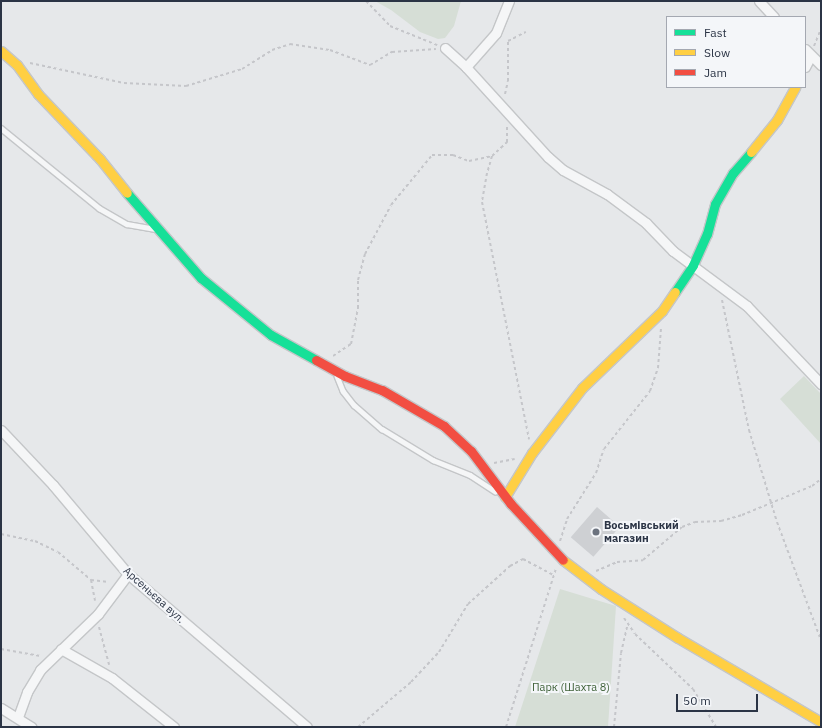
<!DOCTYPE html>
<html>
<head>
<meta charset="utf-8">
<style>
	body { margin:0 }
	#map { position:relative; width:822px; height:728px; overflow:hidden; background:#e6e8ea; font-family:"IBM Plex Sans",sans-serif }
	div>[style] { position:absolute }
	.green>* { inset:0; background:#d6ded6 }
	.building>* { inset:0; background:#ced0d3; transform-origin:0 0 }
	.path>* { height:2px; margin-top:-1px; transform-origin:0; background:repeating-linear-gradient(90deg,#c5c6ca 0 3px,transparent 0 6px) }
	.roads { filter:drop-shadow(1px 0 #c4c6c8) drop-shadow(-1px 0 #c4c6c8) drop-shadow(0 1px #c4c6c8) drop-shadow(0 -1px #c4c6c8) }
	.lane>* { height:4.5px; margin:-2.25px; padding:0 2.25px; transform-origin:2.25px; border-radius:2.25px; background:#f5f6f7 }
	.street>* { height:9px; margin:-4.5px; padding:0 4.5px; transform-origin:4.5px; border-radius:4.5px; background:#f5f6f7 }
	.fast>* { height:9px; margin:-4.5px; padding:0 4.5px; transform-origin:4.5px; border-radius:4.5px; background:#16e098 }
	.slow>* { height:9px; margin:-4.5px; padding:0 4.5px; transform-origin:4.5px; border-radius:4.5px; background:#ffcf43 }
	.jam>* { height:9px; margin:-4.5px; padding:0 4.5px; transform-origin:4.5px; border-radius:4.5px; background:#f24e42 }
	.dots>* { width:11px; height:11px; translate:-50% -50%; box-sizing:border-box; border:2px solid #f4f6f9; border-radius:50% }
	span { translate:-50% -50%; white-space:nowrap; text-align:center; line-height:1.15; -webkit-text-stroke:4px #f4f6f9; paint-order:stroke }
	.poi-label { font-size:11px; color:#2b3445; font-weight:700 }
	.left { translate:0 -50%; text-align:left }
	.street-label { font-size:11px; color:#2b3445 }
	.park-label { font-size:11px; color:#3f6138 }
	.frame { position:absolute; inset:0; border:2px solid #2b3445; pointer-events:none }
	.legend { position:absolute; left:666px; top:16px; width:140px; height:72px; box-sizing:border-box; background:#f4f6f9; border:1px solid #a4a8b1; margin:0; padding:5px 7px; list-style:none; font-size:12px; color:#2b3445 }
	.legend li { display:flex; align-items:center; gap:8px; height:20px }
	.legend b { width:20px; border:1px solid #a4a8b1 }
	.scale { position:absolute; left:676px; top:694px; width:82px; height:18px; box-sizing:border-box; border:2px solid #2b3445; border-top:0; padding-left:5px; font-size:12px; line-height:14px; white-space:nowrap; color:#2b3445; -webkit-text-stroke:3px #f4f6f9; paint-order:stroke }
</style>
</head>
<body>
<div id="map">
	<div class="green">
		<i style="clip-path:polygon(375px 1px,461px 1px,454px 26px,445px 38px,438px 39px,420px 32px,391px 10px)"></i>
		<i style="clip-path:polygon(804px 376px,821px 394px,821px 444px,780px 399px)"></i>
		<i style="clip-path:polygon(560px 589px,616px 606px,608px 727px,515px 727px)"></i>
	</div>
	<div class="building">
		<i style="left:597px;top:507px;width:30px;height:40px;rotate:41deg"></i>
	</div>
	<div class="path">
		<i style="left:366px;top:1px;width:35px;rotate:46deg"></i>
		<i style="left:390px;top:26px;width:51px;rotate:22deg"></i>
		<i style="left:814px;top:46px;width:18px;rotate:-68deg"></i>
		<i style="left:30px;top:63px;width:96px;rotate:12deg"></i>
		<i style="left:124px;top:83px;width:62px;rotate:2.8deg"></i>
		<i style="left:186px;top:86px;width:59px;rotate:-16.9deg"></i>
		<i style="left:242px;top:69px;width:36px;rotate:-32deg"></i>
		<i style="left:272px;top:50px;width:19px;rotate:-18deg"></i>
		<i style="left:290px;top:44px;width:40px;rotate:8.5deg"></i>
		<i style="left:330px;top:50px;width:43px;rotate:20.6deg"></i>
		<i style="left:370px;top:65px;width:26px;rotate:-31deg"></i>
		<i style="left:392px;top:52px;width:44px;rotate:-3.9deg"></i>
		<i style="left:505px;top:94px;width:13px;rotate:-77deg"></i>
		<i style="left:508px;top:81px;width:40px;rotate:-90deg"></i>
		<i style="left:508px;top:41px;width:20px;rotate:-27deg"></i>
		<i style="left:492px;top:156px;width:18px;rotate:106deg"></i>
		<i style="left:487px;top:173px;width:29px;rotate:100deg"></i>
		<i style="left:482px;top:202px;width:242px;rotate:78.8deg"></i>
		<i style="left:722px;top:300px;width:133px;rotate:78.3deg"></i>
		<i style="left:749px;top:430px;width:96px;rotate:73.1deg"></i>
		<i style="left:777px;top:522px;width:126px;rotate:69.6deg"></i>
		<i style="left:333px;top:356px;width:22px;rotate:-34deg"></i>
		<i style="left:351px;top:344px;width:37px;rotate:-79deg"></i>
		<i style="left:358px;top:308px;width:28px;rotate:-90deg"></i>
		<i style="left:358px;top:280px;width:27px;rotate:-75deg"></i>
		<i style="left:365px;top:254px;width:55px;rotate:-62deg"></i>
		<i style="left:391px;top:205px;width:65px;rotate:-50.6deg"></i>
		<i style="left:432px;top:155px;width:21px"></i>
		<i style="left:453px;top:155px;width:17px;rotate:21deg"></i>
		<i style="left:469px;top:161px;width:24px;rotate:-12deg"></i>
		<i style="left:492px;top:156px;width:21px;rotate:-43deg"></i>
		<i style="left:507px;top:142px;width:16px;rotate:-90deg"></i>
		<i style="left:494px;top:463px;width:21px;rotate:-11deg"></i>
		<i style="left:1px;top:534px;width:35px;rotate:12deg"></i>
		<i style="left:35px;top:541px;width:25px;rotate:26deg"></i>
		<i style="left:58px;top:552px;width:43px;rotate:40.3deg"></i>
		<i style="left:91px;top:580px;width:18px;rotate:6deg"></i>
		<i style="left:560px;top:541px;width:23px;rotate:-72deg"></i>
		<i style="left:567px;top:519px;width:54px;rotate:-57.8deg"></i>
		<i style="left:596px;top:473px;width:25px;rotate:-72deg"></i>
		<i style="left:604px;top:449px;width:74px;rotate:-51.6deg"></i>
		<i style="left:650px;top:391px;width:24px;rotate:-71deg"></i>
		<i style="left:658px;top:368px;width:40px;rotate:-85.7deg"></i>
		<i style="left:596px;top:571px;width:23px;rotate:-23deg"></i>
		<i style="left:617px;top:562px;width:26px;rotate:-4deg"></i>
		<i style="left:643px;top:560px;width:51px;rotate:-40.2deg"></i>
		<i style="left:682px;top:527px;width:14px;rotate:-21deg"></i>
		<i style="left:695px;top:522px;width:26px;rotate:-2deg"></i>
		<i style="left:721px;top:521px;width:22px;rotate:-16deg"></i>
		<i style="left:742px;top:515px;width:76px;rotate:-22.5deg"></i>
		<i style="left:812px;top:486px;width:11px;rotate:-38deg"></i>
		<i style="left:91px;top:580px;width:21px;rotate:79deg"></i>
		<i style="left:624px;top:618px;width:19px;rotate:55deg"></i>
		<i style="left:635px;top:634px;width:80px;rotate:43.5deg"></i>
		<i style="left:693px;top:689px;width:44px;rotate:58.8deg"></i>
		<i style="left:99px;top:627px;width:39px;rotate:75deg"></i>
		<i style="left:1px;top:649px;width:40px;rotate:10deg"></i>
		<i style="left:358px;top:727px;width:70px;rotate:-40.3deg"></i>
		<i style="left:411px;top:682px;width:41px;rotate:-47deg"></i>
		<i style="left:439px;top:652px;width:56px;rotate:-58.9deg"></i>
		<i style="left:468px;top:604px;width:57px;rotate:-42.1deg"></i>
		<i style="left:510px;top:566px;width:15px;rotate:-28deg"></i>
		<i style="left:523px;top:559px;width:34px;rotate:28deg"></i>
		<i style="left:506px;top:727px;width:167px;rotate:-72.5deg"></i>
		<i style="left:614px;top:727px;width:74px;rotate:-84.6deg"></i>
		<i style="left:621px;top:653px;width:28px;rotate:-77deg"></i>
	</div>
	<div class="roads">
		<div class="lane">
			<i style="left:1px;top:128px;width:127px;rotate:39.2deg"></i>
			<i style="left:99px;top:208px;width:32px;rotate:30deg"></i>
			<i style="left:127px;top:224px;width:27px;rotate:10deg"></i>
			<i style="left:337px;top:376px;width:16px;rotate:68deg"></i>
			<i style="left:343px;top:391px;width:18px;rotate:52deg"></i>
			<i style="left:354px;top:405px;width:37px;rotate:41deg"></i>
			<i style="left:382px;top:429px;width:60px;rotate:31.3deg"></i>
			<i style="left:433px;top:460px;width:40px;rotate:22deg"></i>
			<i style="left:470px;top:475px;width:30px;rotate:33deg"></i>
		</div>
		<div class="street">
			<i style="left:759px;top:1px;width:22px;rotate:47deg"></i>
			<i style="left:445px;top:48px;width:28px;rotate:42deg"></i>
			<i style="left:466px;top:67px;width:122px;rotate:47.7deg"></i>
			<i style="left:548px;top:157px;width:20px;rotate:41deg"></i>
			<i style="left:563px;top:170px;width:50px;rotate:28.6deg"></i>
			<i style="left:607px;top:194px;width:49px;rotate:36.6deg"></i>
			<i style="left:646px;top:223px;width:39px;rotate:46deg"></i>
			<i style="left:673px;top:251px;width:92px;rotate:36.6deg"></i>
			<i style="left:747px;top:306px;width:108px;rotate:46.5deg"></i>
			<i style="left:805px;top:49px;width:23px;rotate:45deg"></i>
			<i style="left:466px;top:67px;width:45px;rotate:-48.6deg"></i>
			<i style="left:496px;top:33px;width:35px;rotate:-68deg"></i>
			<i style="left:805px;top:67px;width:13px;rotate:-63deg"></i>
			<i style="left:1px;top:430px;width:76px;rotate:46.6deg"></i>
			<i style="left:53px;top:485px;width:116px;rotate:49.9deg"></i>
			<i style="left:128px;top:574px;width:235px;rotate:40.5deg"></i>
			<i style="left:61px;top:649px;width:59px;rotate:29.6deg"></i>
			<i style="left:112px;top:678px;width:79px;rotate:38.3deg"></i>
			<i style="left:1px;top:708px;width:36px;rotate:32deg"></i>
			<i style="left:18px;top:717px;width:27px;rotate:-70deg"></i>
			<i style="left:27px;top:692px;width:26px;rotate:-59deg"></i>
			<i style="left:40px;top:670px;width:81px;rotate:-44deg"></i>
			<i style="left:98px;top:614px;width:50px;rotate:-53.1deg"></i>
		</div>
		<div class="fast">
			<i style="left:127px;top:193px;width:113px;rotate:49deg"></i>
			<i style="left:201px;top:278px;width:90px;rotate:39.2deg"></i>
			<i style="left:271px;top:335px;width:51px;rotate:29.1deg"></i>
			<i style="left:675px;top:292px;width:32px;rotate:-56deg"></i>
			<i style="left:693px;top:265px;width:34px;rotate:-66deg"></i>
			<i style="left:707px;top:234px;width:31px;rotate:-75deg"></i>
			<i style="left:715px;top:204px;width:36px;rotate:-60deg"></i>
			<i style="left:733px;top:173px;width:28px;rotate:-49deg"></i>
		</div>
		<div class="slow">
			<i style="left:1px;top:51px;width:21px;rotate:41deg"></i>
			<i style="left:17px;top:65px;width:36px;rotate:54deg"></i>
			<i style="left:38px;top:94px;width:90px;rotate:46.4deg"></i>
			<i style="left:100px;top:159px;width:43px;rotate:51.5deg"></i>
			<i style="left:751px;top:152px;width:41px;rotate:-50.9deg"></i>
			<i style="left:777px;top:120px;width:38px;rotate:-61deg"></i>
			<i style="left:505px;top:497px;width:52px;rotate:-58.5deg"></i>
			<i style="left:532px;top:453px;width:82px;rotate:-52.4deg"></i>
			<i style="left:582px;top:388px;width:111px;rotate:-43.9deg"></i>
			<i style="left:662px;top:311px;width:23px;rotate:-56deg"></i>
			<i style="left:563px;top:560px;width:48px;rotate:37.3deg"></i>
			<i style="left:601px;top:589px;width:91px;rotate:32.5deg"></i>
			<i style="left:678px;top:638px;width:166px;rotate:30.4deg"></i>
		</div>
		<div class="jam">
			<i style="left:316px;top:360px;width:33px;rotate:29deg"></i>
			<i style="left:345px;top:376px;width:40px;rotate:21deg"></i>
			<i style="left:382px;top:390px;width:72px;rotate:30.1deg"></i>
			<i style="left:444px;top:426px;width:37px;rotate:43deg"></i>
			<i style="left:471px;top:451px;width:66px;rotate:53deg"></i>
			<i style="left:511px;top:504px;width:76px;rotate:47.1deg"></i>
		</div>
	</div>
	<div class="dots">
		<i style="left:596px;top:532px;background:#6c737f"></i>
	</div>
	<div class="poi-label">
		<span class="left" style="left:604px;top:532px">Восьмівський<br>магазин</span>
	</div>
	<div class="street-label">
		<span style="left:154px;top:595px;rotate:42deg">Арсеньєва вул.</span>
	</div>
	<div class="park-label">
		<span style="left:571px;top:687px">Парк (Шахта 8)</span>
	</div>
	<div class="frame"></div>
	<ul class="legend">
	<li><b style="height:5px;background:#16e098"></b>Fast</li>
	<li><b style="height:5px;background:#ffcf43"></b>Slow</li>
	<li><b style="height:5px;background:#f24e42"></b>Jam</li>
	</ul>
	<div class="scale">50 m</div>
</div>
</body>
</html>
